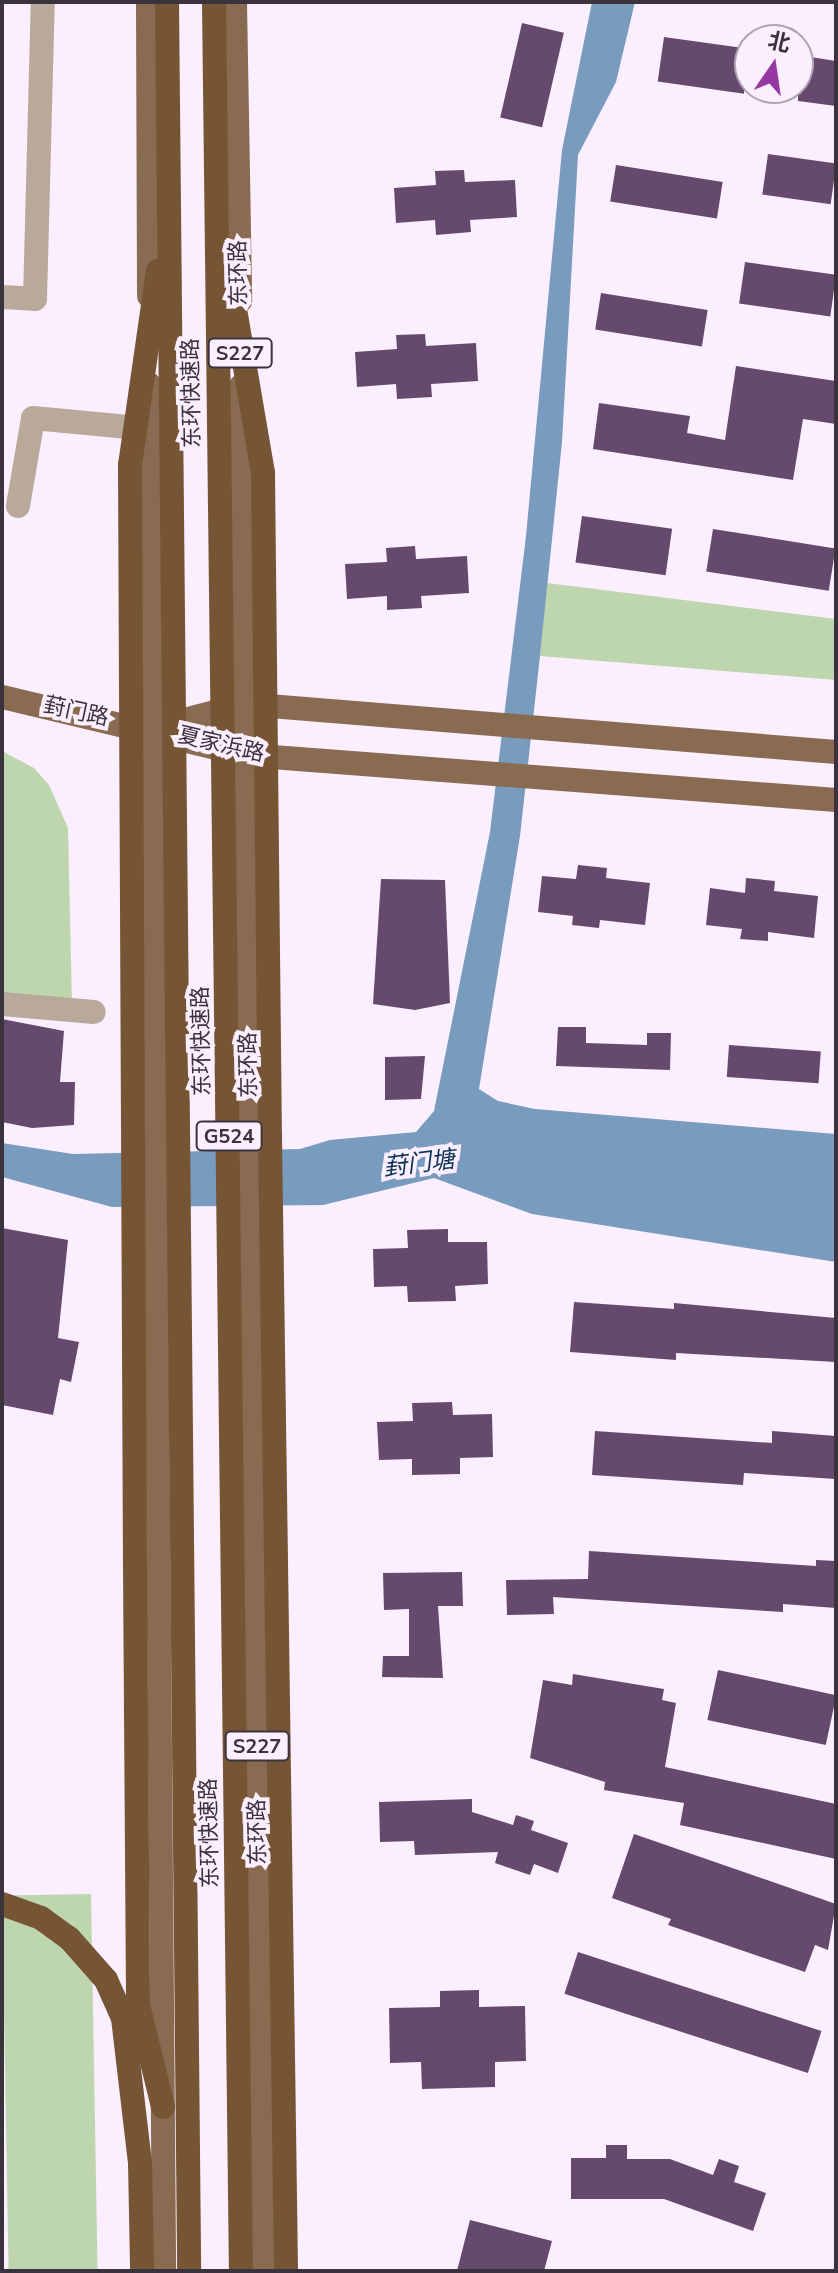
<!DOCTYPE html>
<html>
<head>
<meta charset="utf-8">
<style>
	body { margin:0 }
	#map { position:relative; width:838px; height:2273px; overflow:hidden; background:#fbeeff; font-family:"Nunito Sans","Noto Sans SC",sans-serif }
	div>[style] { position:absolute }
	.green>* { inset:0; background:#bed6ae; transform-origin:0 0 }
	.water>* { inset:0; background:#799cbe }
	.building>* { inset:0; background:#654a6d; transform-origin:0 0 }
	.minor>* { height:24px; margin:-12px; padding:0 12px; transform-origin:12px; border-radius:12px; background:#b9a99a }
	.major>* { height:24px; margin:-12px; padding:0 12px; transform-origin:12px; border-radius:12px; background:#886b50 }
	.highway>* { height:24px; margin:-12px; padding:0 12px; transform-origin:12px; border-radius:12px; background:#765535 }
	.highway-bridge>* { height:24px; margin:-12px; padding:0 12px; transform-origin:12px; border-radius:12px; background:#765535 }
	span { translate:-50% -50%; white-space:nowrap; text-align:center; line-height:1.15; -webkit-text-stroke:8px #fbeeff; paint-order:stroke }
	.shield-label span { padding:2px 6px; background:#fbeeff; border:2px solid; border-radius:6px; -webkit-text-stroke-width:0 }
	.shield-label { font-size:20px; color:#3a323c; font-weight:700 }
	.street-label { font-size:22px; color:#3a323c }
	.water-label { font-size:24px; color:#0a3355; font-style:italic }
	.frame { position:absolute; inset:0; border:4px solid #3a323c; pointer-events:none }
	.north { position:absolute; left:734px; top:24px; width:80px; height:80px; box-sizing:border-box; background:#fbeeff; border:2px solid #aea3b1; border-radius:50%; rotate:13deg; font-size:22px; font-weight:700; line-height:32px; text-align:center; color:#3a323c }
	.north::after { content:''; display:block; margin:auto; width:28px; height:36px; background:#9638a1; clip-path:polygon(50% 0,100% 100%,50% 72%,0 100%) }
</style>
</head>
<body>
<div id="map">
	<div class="green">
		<i style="clip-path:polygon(547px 583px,836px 619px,836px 680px,540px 656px)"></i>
		<i style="clip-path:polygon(2px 751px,34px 768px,49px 785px,68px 828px,72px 1005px,2px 999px)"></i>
		<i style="left:91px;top:1894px;width:377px;height:89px;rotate:89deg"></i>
	</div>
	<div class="water">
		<i style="clip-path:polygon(592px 2px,635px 2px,616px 82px,578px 155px,562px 442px,540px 656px,520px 836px,479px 1089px,498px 1101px,535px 1109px,836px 1134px,836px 1262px,532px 1214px,434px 1178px,323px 1205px,112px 1207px,2px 1177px,2px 1143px,73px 1154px,300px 1149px,330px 1140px,416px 1132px,434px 1111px,490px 832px,526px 536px,562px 150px)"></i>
	</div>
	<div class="building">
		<i style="left:522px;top:23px;width:43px;height:97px;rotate:13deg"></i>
		<i style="left:664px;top:37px;width:87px;height:45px;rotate:8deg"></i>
		<i style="clip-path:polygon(798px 55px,836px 61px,836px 106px,798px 101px)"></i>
		<i style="left:768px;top:154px;width:69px;height:41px;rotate:8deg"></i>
		<i style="left:616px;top:165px;width:108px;height:37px;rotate:9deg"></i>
		<i style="clip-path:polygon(464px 170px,465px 182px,515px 180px,517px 217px,470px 220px,471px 232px,436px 235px,435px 220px,396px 223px,394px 188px,436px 185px,435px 171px)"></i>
		<i style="left:745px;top:262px;width:92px;height:42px;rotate:8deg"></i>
		<i style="left:601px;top:293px;width:108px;height:37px;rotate:9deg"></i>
		<i style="clip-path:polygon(425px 334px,426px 346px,476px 343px,478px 381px,431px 384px,432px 397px,397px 399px,396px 384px,357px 387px,355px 352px,397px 349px,396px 335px)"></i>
		<i style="clip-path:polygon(736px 366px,836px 381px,836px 424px,803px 419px,793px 480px,593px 449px,599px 403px,690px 416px,687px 433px,725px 440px)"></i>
		<i style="left:582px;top:516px;width:91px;height:47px;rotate:8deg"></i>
		<i style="left:713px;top:529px;width:124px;height:43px;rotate:9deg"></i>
		<i style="clip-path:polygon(415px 546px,416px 559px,467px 556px,469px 593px,421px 596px,422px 608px,387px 610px,387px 596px,347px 599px,345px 564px,387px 562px,386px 548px)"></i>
		<i style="clip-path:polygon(578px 865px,607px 868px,606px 878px,650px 883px,645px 925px,600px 920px,599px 928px,572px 925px,573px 916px,538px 912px,542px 876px,576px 879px)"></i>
		<i style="clip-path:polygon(746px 878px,775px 881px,774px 891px,818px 896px,814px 938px,768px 932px,768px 941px,740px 939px,742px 929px,706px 925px,710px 888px,745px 893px)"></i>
		<i style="clip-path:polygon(381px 879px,445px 880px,450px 1003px,415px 1010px,373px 1004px)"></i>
		<i style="clip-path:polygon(2px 1019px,64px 1031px,60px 1082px,75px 1082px,74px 1125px,32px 1128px,2px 1122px)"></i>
		<i style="clip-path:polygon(558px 1027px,586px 1027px,586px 1043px,647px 1045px,647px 1033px,671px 1033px,670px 1070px,556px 1066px)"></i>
		<i style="left:729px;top:1045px;width:92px;height:32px;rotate:4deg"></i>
		<i style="clip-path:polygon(425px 1056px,421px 1099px,385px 1100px,385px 1057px)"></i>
		<i style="clip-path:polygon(2px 1228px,68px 1240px,58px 1338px,79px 1342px,71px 1382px,60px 1379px,53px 1415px,2px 1405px)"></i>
		<i style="clip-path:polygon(448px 1229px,448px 1242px,487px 1242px,488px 1284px,455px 1286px,456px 1301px,408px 1302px,407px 1286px,374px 1287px,373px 1249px,408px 1248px,407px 1230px)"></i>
		<i style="clip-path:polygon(574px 1302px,674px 1309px,674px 1303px,836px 1318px,836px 1362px,676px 1353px,676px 1360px,570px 1352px)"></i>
		<i style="clip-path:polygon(452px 1402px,453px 1415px,492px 1414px,493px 1457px,460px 1458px,460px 1474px,412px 1475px,412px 1459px,379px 1460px,377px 1422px,413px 1421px,412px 1403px)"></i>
		<i style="clip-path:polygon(595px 1431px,772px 1443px,772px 1431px,836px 1436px,836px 1479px,744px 1473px,743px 1485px,592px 1475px)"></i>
		<i style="clip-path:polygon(589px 1551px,816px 1566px,816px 1560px,836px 1561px,836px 1608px,783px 1604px,783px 1612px,553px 1597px,554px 1614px,507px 1615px,506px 1580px,588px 1579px)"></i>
		<i style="clip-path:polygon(462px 1572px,463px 1606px,438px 1606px,443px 1678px,382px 1677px,383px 1656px,409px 1656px,409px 1609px,384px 1610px,383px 1573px)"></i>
		<i style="left:718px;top:1670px;width:121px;height:51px;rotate:12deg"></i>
		<i style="clip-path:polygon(573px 1674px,664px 1689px,662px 1700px,676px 1703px,665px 1767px,836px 1804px,836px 1859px,680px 1825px,684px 1803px,604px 1790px,605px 1782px,530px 1758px,543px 1680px,572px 1685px)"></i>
		<i style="clip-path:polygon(472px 1799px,472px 1812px,513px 1825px,516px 1815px,534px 1821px,531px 1830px,568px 1843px,558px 1873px,534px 1864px,530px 1875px,495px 1863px,498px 1852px,415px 1855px,414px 1841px,380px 1842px,379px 1802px)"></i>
		<i style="clip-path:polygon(634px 1834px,836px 1904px,828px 1950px,815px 1945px,805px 1972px,668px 1925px,671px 1919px,612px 1898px)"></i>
		<i style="left:578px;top:1952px;width:256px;height:44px;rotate:18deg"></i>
		<i style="clip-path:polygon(479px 1990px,479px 2007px,525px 2006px,526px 2061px,495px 2062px,495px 2087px,422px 2089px,421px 2062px,390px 2063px,389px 2008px,440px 2007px,440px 1991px)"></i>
		<i style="clip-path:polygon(606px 2145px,627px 2145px,627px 2159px,670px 2159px,713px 2175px,719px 2159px,739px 2166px,734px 2182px,766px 2193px,753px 2231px,664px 2199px,571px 2199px,571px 2158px,606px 2158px)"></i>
		<i style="clip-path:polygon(470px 2220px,552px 2241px,544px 2271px,457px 2271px)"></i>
	</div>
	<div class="minor">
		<i style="left:2px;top:297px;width:33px;rotate:3deg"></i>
		<i style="left:35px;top:299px;width:297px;rotate:-88.5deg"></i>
		<i style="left:18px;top:506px;width:89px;rotate:-80.3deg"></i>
		<i style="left:33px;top:418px;width:117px;rotate:5.4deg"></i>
		<i style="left:2px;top:1004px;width:92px;rotate:5deg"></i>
	</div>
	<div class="major">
		<i style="left:148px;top:2px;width:294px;rotate:89.8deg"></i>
		<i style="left:235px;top:2px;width:299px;rotate:89deg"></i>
		<i style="left:149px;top:384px;width:1887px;rotate:89.54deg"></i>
		<i style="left:241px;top:386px;width:1885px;rotate:89.3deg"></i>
		<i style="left:2px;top:697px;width:251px;rotate:13.4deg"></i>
		<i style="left:246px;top:755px;width:592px;rotate:4.36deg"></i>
		<i style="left:157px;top:727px;width:91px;rotate:-14.6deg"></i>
		<i style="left:245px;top:704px;width:593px;rotate:4.64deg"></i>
	</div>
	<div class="highway">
		<i style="left:270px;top:1137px;width:1134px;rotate:89.19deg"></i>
		<i style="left:135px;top:1568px;width:437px;rotate:89.6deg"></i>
		<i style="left:138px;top:2005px;width:105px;rotate:76.2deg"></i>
		<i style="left:2px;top:1904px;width:41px;rotate:19.7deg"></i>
		<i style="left:41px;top:1918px;width:34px;rotate:36deg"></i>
		<i style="left:69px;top:1938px;width:56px;rotate:48.6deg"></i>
		<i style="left:106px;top:1980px;width:42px;rotate:65.9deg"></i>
		<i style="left:123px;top:2018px;width:145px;rotate:83.3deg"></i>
		<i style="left:140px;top:2162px;width:109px;rotate:88.9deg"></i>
	</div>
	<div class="highway-bridge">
		<i style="left:167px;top:2px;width:2269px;rotate:89.44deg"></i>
		<i style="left:214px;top:2px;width:2269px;rotate:89.32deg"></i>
		<i style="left:229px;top:274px;width:202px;rotate:80.3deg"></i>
		<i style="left:263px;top:473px;width:664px;rotate:89.4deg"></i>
		<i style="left:135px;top:1568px;width:1103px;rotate:-90.26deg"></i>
		<i style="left:130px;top:465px;width:196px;rotate:-81.8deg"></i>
	</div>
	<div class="shield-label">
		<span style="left:240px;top:353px">S227</span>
		<span style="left:229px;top:1136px">G524</span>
		<span style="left:257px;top:1746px">S227</span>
	</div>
	<div class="street-label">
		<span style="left:239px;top:273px;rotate:-91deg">东环路</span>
		<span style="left:192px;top:393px;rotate:-91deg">东环快速路</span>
		<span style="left:76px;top:712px;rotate:12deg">葑门路</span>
		<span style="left:221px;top:745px;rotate:13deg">夏家浜路</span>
		<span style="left:202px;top:1041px;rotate:-91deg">东环快速路</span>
		<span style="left:249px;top:1065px;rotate:-91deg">东环路</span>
		<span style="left:258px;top:1832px;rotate:-91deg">东环路</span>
		<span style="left:210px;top:1833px;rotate:-91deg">东环快速路</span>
	</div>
	<div class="water-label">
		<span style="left:419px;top:1164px;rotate:-7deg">葑门塘</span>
	</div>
	<div class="frame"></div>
	<div class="north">北</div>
</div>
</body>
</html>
